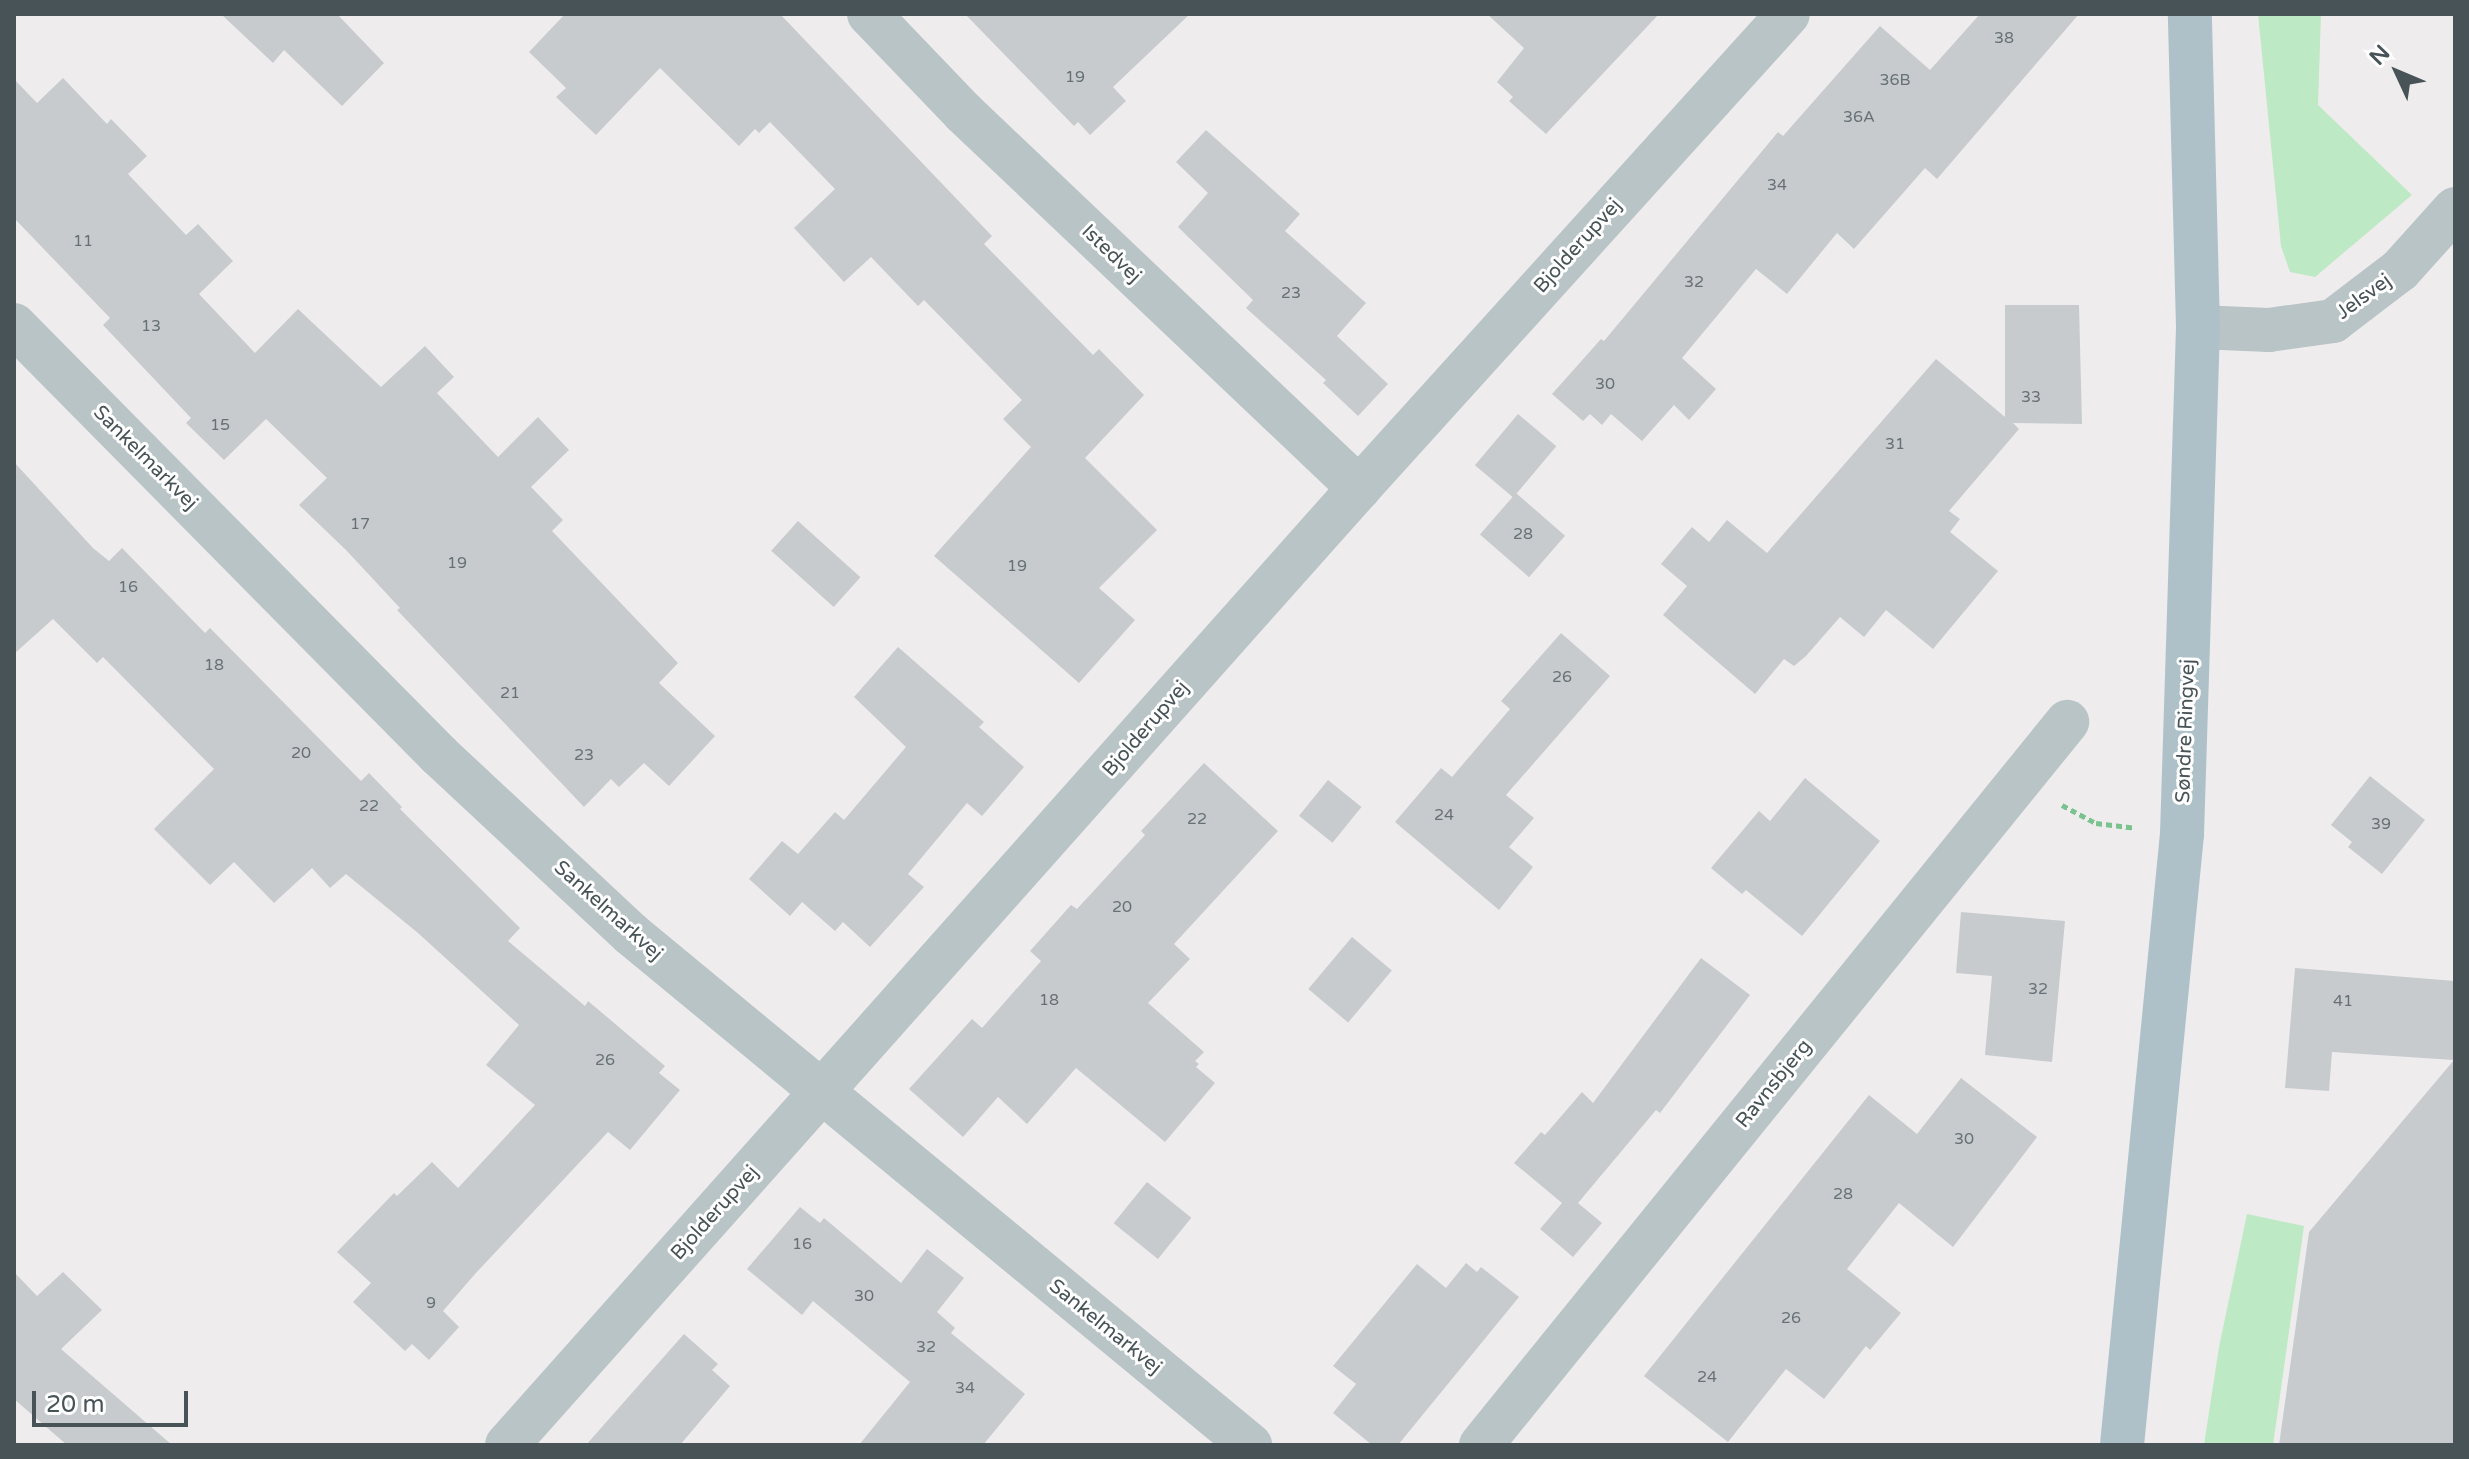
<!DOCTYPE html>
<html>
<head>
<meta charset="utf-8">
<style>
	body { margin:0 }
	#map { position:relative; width:2469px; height:1459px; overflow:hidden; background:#efeced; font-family:"Varela Round",sans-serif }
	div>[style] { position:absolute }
	.green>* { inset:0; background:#bee9c5 }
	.building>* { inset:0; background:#c7cbce; transform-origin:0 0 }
	.path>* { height:5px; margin-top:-2.5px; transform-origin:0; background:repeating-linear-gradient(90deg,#7ac38f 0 6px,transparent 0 10px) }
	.minor>* { height:44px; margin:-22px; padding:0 22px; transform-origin:22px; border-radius:22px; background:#b9c4c7 }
	.major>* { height:44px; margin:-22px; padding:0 22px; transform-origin:22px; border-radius:22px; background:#aec1c9 }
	span { translate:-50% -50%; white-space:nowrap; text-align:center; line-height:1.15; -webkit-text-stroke:6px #fff; paint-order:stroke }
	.number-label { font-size:16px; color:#677175 }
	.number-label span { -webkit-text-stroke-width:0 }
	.street-label { font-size:20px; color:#475357 }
	.frame { position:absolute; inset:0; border:16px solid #475357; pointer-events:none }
	.north { position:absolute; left:2357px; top:32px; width:80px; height:80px; -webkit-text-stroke:6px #fff; paint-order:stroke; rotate:314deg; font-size:22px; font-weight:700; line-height:32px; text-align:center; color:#475357 }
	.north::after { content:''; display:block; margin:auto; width:28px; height:36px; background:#475357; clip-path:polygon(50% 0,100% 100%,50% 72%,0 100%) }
	.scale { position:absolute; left:32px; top:1391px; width:156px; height:36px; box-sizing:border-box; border:4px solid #475357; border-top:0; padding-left:10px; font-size:24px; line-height:28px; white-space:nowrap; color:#475357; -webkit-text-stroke:6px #fff; paint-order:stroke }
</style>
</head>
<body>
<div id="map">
	<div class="green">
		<i style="clip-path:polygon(2258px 14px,2321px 14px,2318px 105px,2412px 195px,2315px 277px,2290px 272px,2281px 246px)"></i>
		<i style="clip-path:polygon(2247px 1214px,2304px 1226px,2273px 1445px,2204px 1445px,2219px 1347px)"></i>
	</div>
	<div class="building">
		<i style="clip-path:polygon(221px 14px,337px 14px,384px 63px,342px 106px,284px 50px,273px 63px)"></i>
		<i style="clip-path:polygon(565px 14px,780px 14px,992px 236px,984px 244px,1093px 355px,1099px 349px,1144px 395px,1085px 458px,1157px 530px,1099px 588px,1135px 620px,1079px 683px,934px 556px,1031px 447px,1003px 419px,1022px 400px,924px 300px,918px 306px,871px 257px,844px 282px,794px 228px,835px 189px,770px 122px,759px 133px,755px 129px,739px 146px,660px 68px,596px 135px,556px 97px,566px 88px,529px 52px)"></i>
		<i style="clip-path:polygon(965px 14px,1190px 14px,1113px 87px,1126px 101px,1090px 135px,1078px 122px,1074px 126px)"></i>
		<i style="clip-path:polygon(1487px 14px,1659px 14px,1546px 134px,1509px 101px,1513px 97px,1497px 82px,1524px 48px)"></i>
		<i style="clip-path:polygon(1980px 14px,2079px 14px,1937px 179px,1925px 168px,1854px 249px,1837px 233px,1787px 294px,1756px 269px,1682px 358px,1716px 389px,1689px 420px,1674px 405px,1642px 441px,1611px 414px,1602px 425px,1590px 414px,1583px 421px,1552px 394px,1601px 339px,1604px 341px,1778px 132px,1783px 136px,1880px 26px,1930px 70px)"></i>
		<i style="clip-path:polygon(63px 78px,107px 124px,111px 119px,147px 156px,128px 174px,186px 235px,198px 224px,233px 261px,199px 294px,255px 353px,298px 309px,381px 387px,425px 346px,454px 377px,437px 393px,498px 457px,538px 417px,569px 450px,531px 487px,563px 520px,552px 531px,678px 663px,659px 683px,715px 736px,669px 786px,644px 763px,619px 787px,611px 779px,584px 807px,397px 610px,400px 608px,346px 550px,299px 505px,327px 478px,266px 419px,224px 460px,186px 423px,191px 418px,103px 325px,110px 318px,14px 218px,14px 79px,37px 103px)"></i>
		<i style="clip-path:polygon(1206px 130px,1300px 214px,1285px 231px,1366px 303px,1337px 336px,1388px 384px,1358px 416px,1323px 383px,1326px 380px,1246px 308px,1253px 300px,1178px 227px,1208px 193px,1176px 162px)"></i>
		<i style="clip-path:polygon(2005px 305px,2079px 305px,2082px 424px,2013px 423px,2019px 429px,1949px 511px,1960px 519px,1950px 532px,1998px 571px,1933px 649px,1886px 610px,1864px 637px,1840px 617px,1806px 656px,1794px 666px,1784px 659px,1755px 694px,1663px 615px,1687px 586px,1661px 564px,1692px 527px,1709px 542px,1727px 520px,1767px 553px,1936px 359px,2005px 417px)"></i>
		<i style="left:1518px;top:414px;width:50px;height:67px;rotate:40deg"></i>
		<i style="clip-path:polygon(14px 462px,93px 548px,109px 561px,122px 548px,205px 633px,210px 628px,361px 781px,369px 773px,402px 807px,400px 809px,520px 928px,508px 941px,585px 1006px,588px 1001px,665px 1066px,659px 1073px,680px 1090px,630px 1150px,608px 1132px,475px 1274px,443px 1311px,459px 1327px,429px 1360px,412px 1344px,405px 1351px,353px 1302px,371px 1283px,337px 1252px,394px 1193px,397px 1196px,432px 1162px,458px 1188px,535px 1105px,486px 1065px,519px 1025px,418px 933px,346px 874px,330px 888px,312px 868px,274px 903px,234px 862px,210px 885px,154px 829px,214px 769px,103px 657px,97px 663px,53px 619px,14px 654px)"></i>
		<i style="left:1516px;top:493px;width:65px;height:55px;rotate:41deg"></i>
		<i style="left:798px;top:521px;width:84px;height:40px;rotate:42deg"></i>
		<i style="clip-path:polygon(1561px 633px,1610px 676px,1506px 795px,1534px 818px,1509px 847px,1533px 867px,1499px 910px,1395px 822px,1441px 768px,1452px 777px,1510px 709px,1501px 701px)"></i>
		<i style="clip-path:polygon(898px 647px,984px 722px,979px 727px,1024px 767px,982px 816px,967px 803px,908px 874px,924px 887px,870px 947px,843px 922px,835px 931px,802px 902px,790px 916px,749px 879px,782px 841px,798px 854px,835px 812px,844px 820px,906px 747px,854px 697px)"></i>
		<i style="clip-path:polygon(1204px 763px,1278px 831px,1174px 944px,1190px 959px,1148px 1003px,1204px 1052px,1195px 1061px,1199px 1064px,1196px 1067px,1215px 1083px,1165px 1142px,1076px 1068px,1027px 1124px,998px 1097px,963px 1137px,909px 1089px,972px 1019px,982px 1028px,1041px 961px,1030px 951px,1071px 905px,1077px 909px,1145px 835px,1141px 831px)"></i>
		<i style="clip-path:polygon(2370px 776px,2425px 820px,2382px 874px,2348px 847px,2352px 842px,2331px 825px)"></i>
		<i style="clip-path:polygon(1805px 778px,1880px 841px,1802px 936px,1746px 890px,1742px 894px,1711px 868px,1759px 811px,1770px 821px)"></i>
		<i style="left:1328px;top:780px;width:43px;height:46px;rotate:39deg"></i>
		<i style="clip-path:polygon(1961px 912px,2065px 921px,2052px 1062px,1985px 1055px,1992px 976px,1956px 973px)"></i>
		<i style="left:1352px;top:937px;width:52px;height:68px;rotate:40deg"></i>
		<i style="clip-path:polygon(1701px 958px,1750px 995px,1660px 1113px,1656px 1110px,1578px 1203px,1602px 1223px,1573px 1257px,1540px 1229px,1562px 1203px,1514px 1163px,1541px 1132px,1545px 1135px,1582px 1092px,1593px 1103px)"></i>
		<i style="clip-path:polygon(2295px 968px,2455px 981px,2455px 1445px,2279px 1445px,2309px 1232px,2454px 1060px,2332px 1052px,2329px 1091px,2285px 1088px)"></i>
		<i style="clip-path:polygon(1961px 1078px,2037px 1137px,1953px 1247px,1899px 1203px,1847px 1269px,1901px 1313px,1870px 1350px,1866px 1346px,1824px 1399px,1786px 1369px,1728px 1442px,1644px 1376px,1869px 1095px,1917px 1134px)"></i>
		<i style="left:1147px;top:1182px;width:57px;height:53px;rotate:39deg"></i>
		<i style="clip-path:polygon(800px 1207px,820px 1223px,824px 1218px,901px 1283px,927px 1249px,964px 1278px,937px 1312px,955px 1328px,951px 1333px,1025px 1394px,983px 1445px,859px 1445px,910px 1382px,813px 1301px,802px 1315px,747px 1269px)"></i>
		<i style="clip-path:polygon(1466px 1263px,1477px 1272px,1481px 1267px,1519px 1297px,1398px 1445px,1372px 1445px,1333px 1413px,1356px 1384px,1333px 1366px,1417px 1264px,1446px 1288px)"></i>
		<i style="clip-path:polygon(14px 1272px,37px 1296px,63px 1272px,102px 1310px,61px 1349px,172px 1445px,67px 1445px,14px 1399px)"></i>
		<i style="clip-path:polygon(684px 1334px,718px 1364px,712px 1370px,730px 1386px,680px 1445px,586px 1445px)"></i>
	</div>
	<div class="path">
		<i style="left:2062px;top:805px;width:38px;rotate:28deg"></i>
		<i style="left:2096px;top:823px;width:39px;rotate:7deg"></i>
	</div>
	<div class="minor">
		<i style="left:869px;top:14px;width:137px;rotate:46.2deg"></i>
		<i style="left:964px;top:113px;width:545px;rotate:43.51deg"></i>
		<i style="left:14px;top:325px;width:605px;rotate:45.34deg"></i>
		<i style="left:439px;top:755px;width:262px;rotate:43deg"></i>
		<i style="left:631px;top:934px;width:803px;rotate:39.54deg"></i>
		<i style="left:2198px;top:327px;width:71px;rotate:2.4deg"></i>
		<i style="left:2269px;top:330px;width:65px;rotate:-8deg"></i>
		<i style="left:2333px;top:321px;width:84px;rotate:-37.3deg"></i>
		<i style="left:2400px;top:270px;width:82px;rotate:-48deg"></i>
		<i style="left:507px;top:1445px;width:1281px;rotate:-48.32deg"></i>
		<i style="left:1359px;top:488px;width:639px;rotate:-47.85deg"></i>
		<i style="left:1481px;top:1445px;width:931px;rotate:-50.97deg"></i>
	</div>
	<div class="major">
		<i style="left:2122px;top:1445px;width:614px;rotate:-84.39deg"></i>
		<i style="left:2182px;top:834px;width:507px;rotate:-88.19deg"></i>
		<i style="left:2198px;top:327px;width:313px;rotate:-91.5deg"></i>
	</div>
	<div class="number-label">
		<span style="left:2004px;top:38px">38</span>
		<span style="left:1075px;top:77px">19</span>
		<span style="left:1895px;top:80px">36B</span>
		<span style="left:1859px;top:117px">36A</span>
		<span style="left:1777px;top:185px">34</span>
		<span style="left:83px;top:241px">11</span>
		<span style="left:1694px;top:282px">32</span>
		<span style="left:1291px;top:293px">23</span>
		<span style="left:151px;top:326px">13</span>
		<span style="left:1605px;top:384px">30</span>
		<span style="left:2031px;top:397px">33</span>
		<span style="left:220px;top:425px">15</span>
		<span style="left:1895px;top:444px">31</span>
		<span style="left:360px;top:524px">17</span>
		<span style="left:1523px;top:534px">28</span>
		<span style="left:457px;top:563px">19</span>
		<span style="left:1017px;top:566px">19</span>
		<span style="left:128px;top:587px">16</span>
		<span style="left:214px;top:665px">18</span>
		<span style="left:1562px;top:677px">26</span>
		<span style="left:510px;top:693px">21</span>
		<span style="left:301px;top:753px">20</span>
		<span style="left:584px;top:755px">23</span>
		<span style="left:369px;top:806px">22</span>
		<span style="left:1444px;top:815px">24</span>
		<span style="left:1197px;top:819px">22</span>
		<span style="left:2381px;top:824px">39</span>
		<span style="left:1122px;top:907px">20</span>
		<span style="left:2038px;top:989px">32</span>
		<span style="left:1049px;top:1000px">18</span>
		<span style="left:2343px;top:1001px">41</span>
		<span style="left:605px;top:1060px">26</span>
		<span style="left:1964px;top:1139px">30</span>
		<span style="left:1843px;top:1194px">28</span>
		<span style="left:802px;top:1244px">16</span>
		<span style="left:864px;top:1296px">30</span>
		<span style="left:431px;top:1303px">9</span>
		<span style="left:1791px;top:1318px">26</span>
		<span style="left:926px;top:1347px">32</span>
		<span style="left:1707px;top:1377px">24</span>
		<span style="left:965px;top:1388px">34</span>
	</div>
	<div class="street-label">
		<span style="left:1578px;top:246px;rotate:-48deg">Bjolderupvej</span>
		<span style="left:1111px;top:254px;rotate:44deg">Istedvej</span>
		<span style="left:2364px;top:297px;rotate:-36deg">Jelsvej</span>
		<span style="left:145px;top:458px;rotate:45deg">Sankelmarkvej</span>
		<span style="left:1146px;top:729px;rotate:-49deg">Bjolderupvej</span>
		<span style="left:2186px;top:731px;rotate:-88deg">Søndre Ringvej</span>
		<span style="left:608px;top:911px;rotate:42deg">Sankelmarkvej</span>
		<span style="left:1774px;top:1084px;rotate:-51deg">Ravnsbjerg</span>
		<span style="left:715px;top:1213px;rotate:-48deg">Bjolderupvej</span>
		<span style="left:1105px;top:1327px;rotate:39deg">Sankelmarkvej</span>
	</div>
	<div class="frame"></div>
	<div class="north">N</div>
	<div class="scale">20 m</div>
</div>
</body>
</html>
